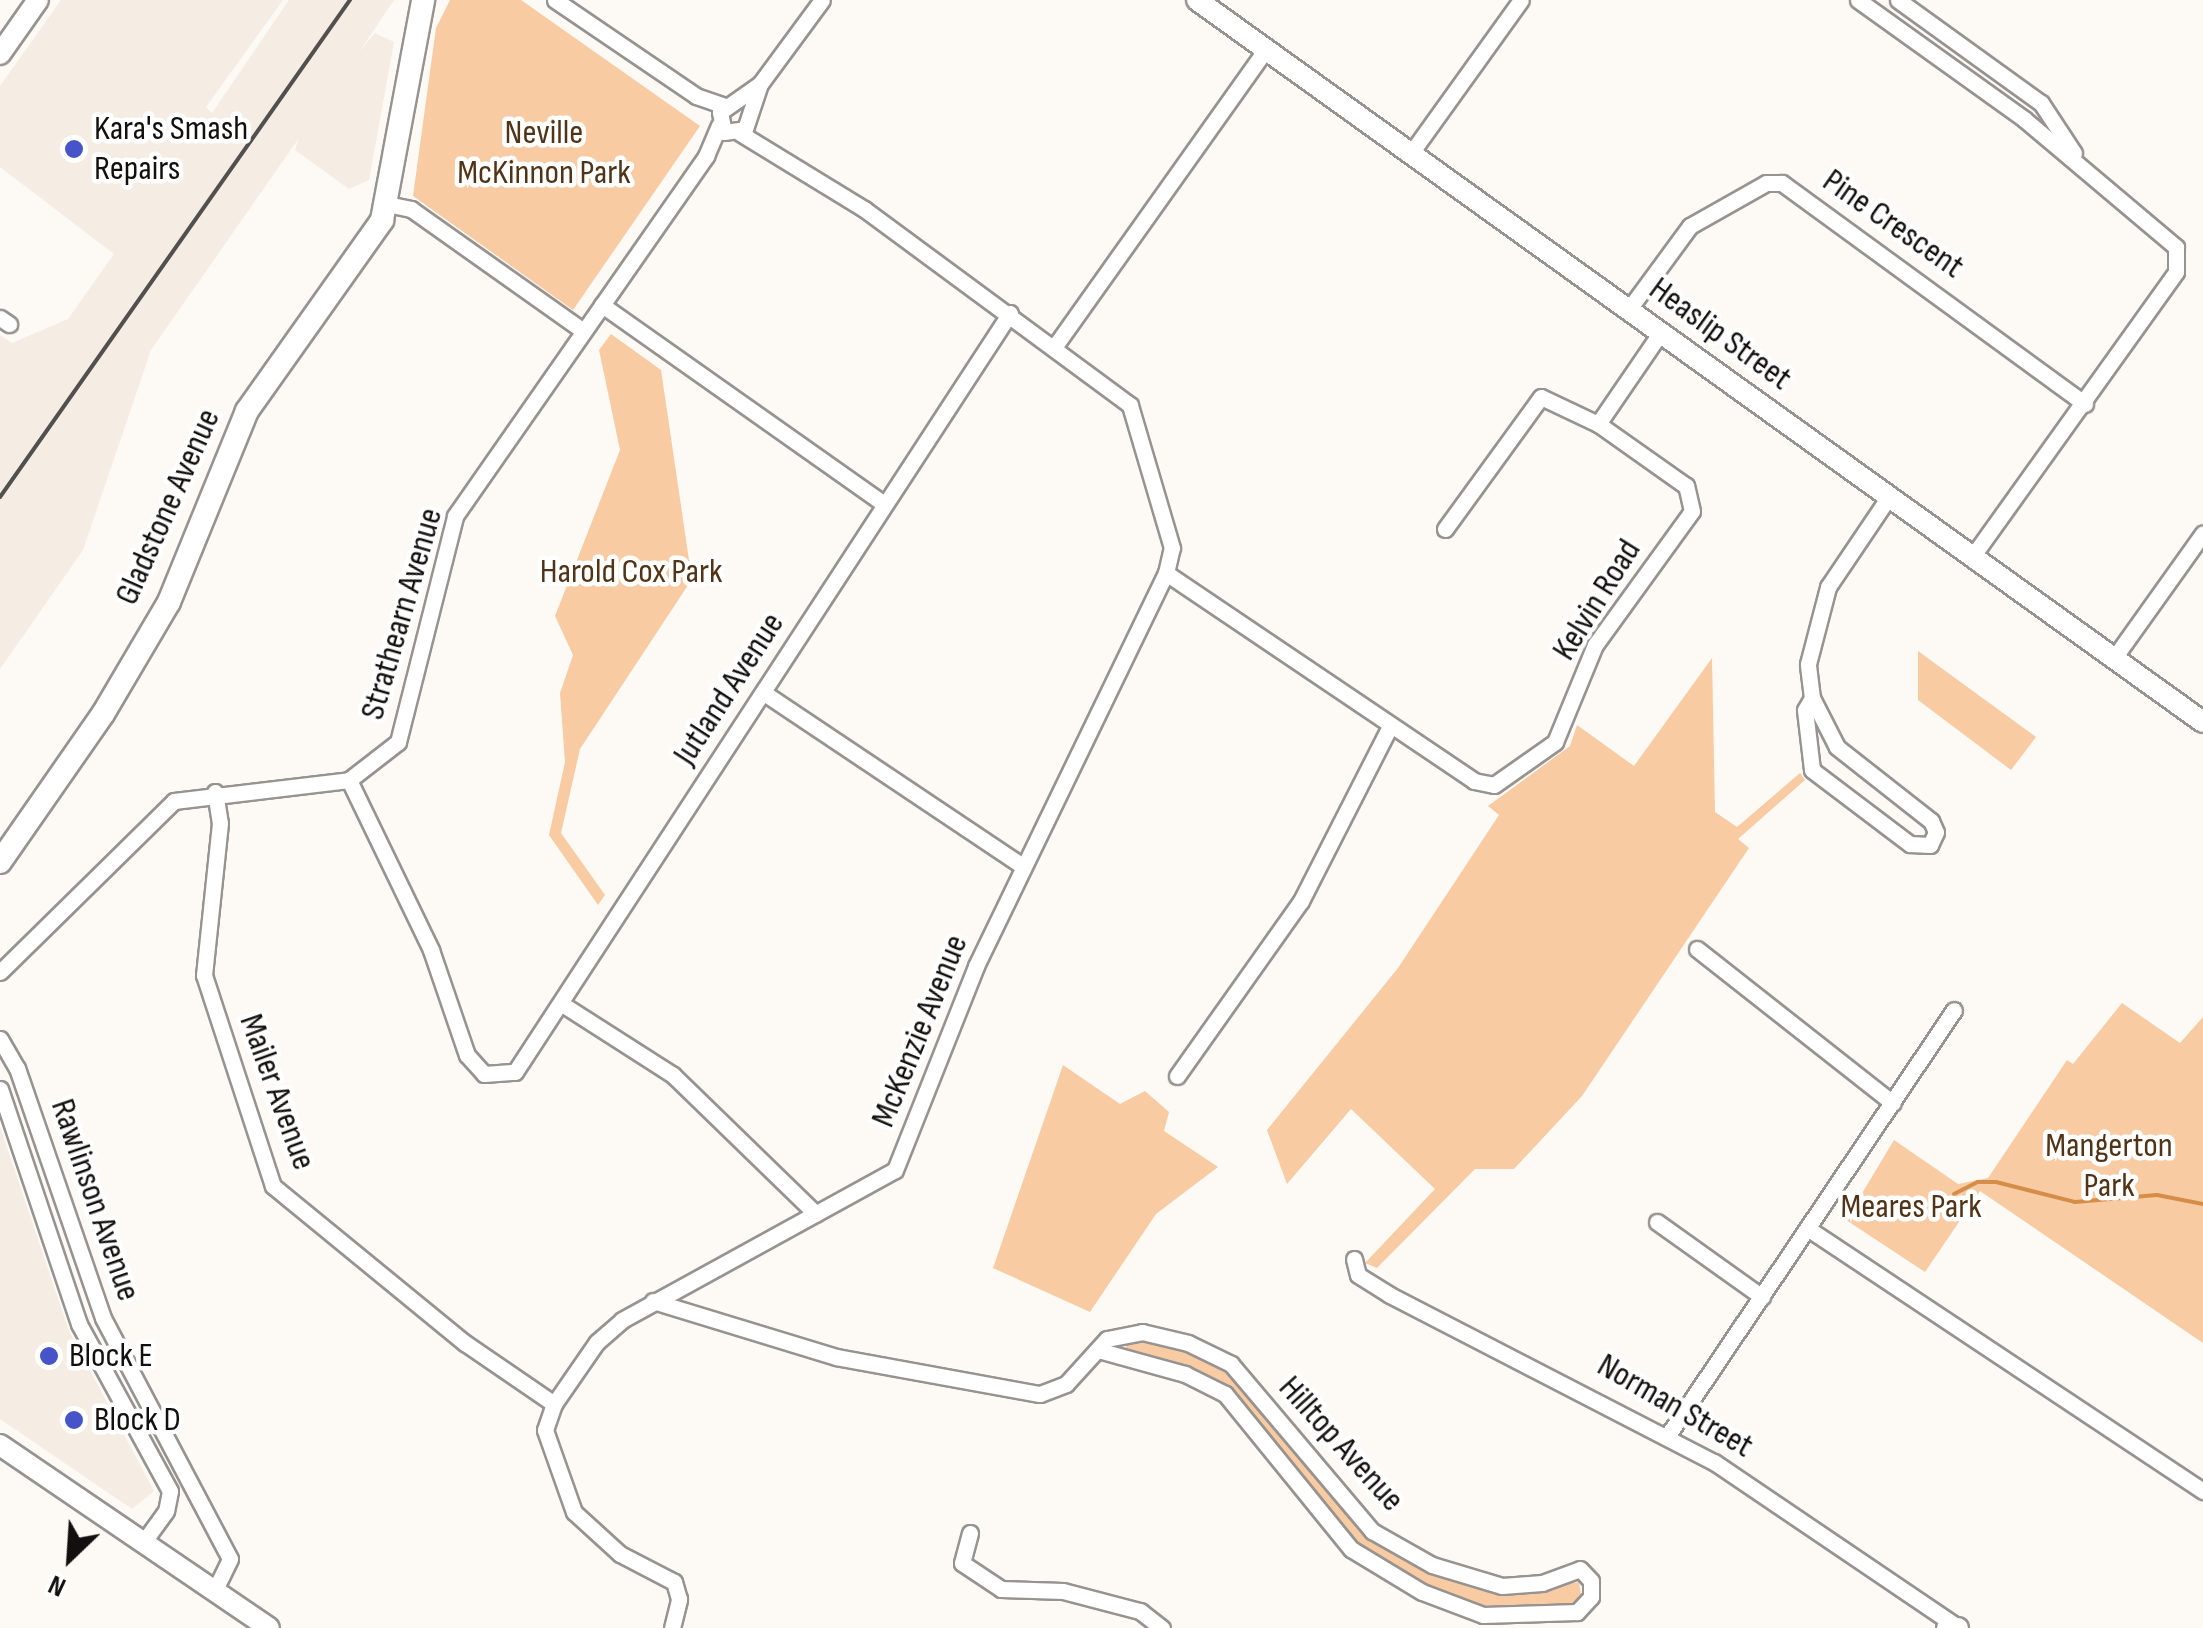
<!DOCTYPE html>
<html>
<head>
<meta charset="utf-8">
<style>
  body { margin:0 }
  #map { position:relative; width:2203px; height:1628px; overflow:hidden; background:#fdf9f5; font-family:"Sofia Sans Condensed",sans-serif }
  div>[style] { position:absolute }
  .built>* { inset:0; background:#f5ece3 }
  .green>* { inset:0; background:#f8cba3 }
  .stream>* { height:4px; margin:-2px; padding:0 2px; transform-origin:2px; border-radius:2px; background:#d58e49 }
  .roads { filter:drop-shadow(2px 0 #979390) drop-shadow(-2px 0 #979390) drop-shadow(0 2px #979390) drop-shadow(0 -2px #979390) }
  .minor>* { height:15px; margin:-7.5px; padding:0 7.5px; transform-origin:7.5px; border-radius:7.5px; background:#fff }
  .tertiary>* { height:20px; margin:-10px; padding:0 10px; transform-origin:10px; border-radius:10px; background:#fff }
  .secondary>* { height:22px; margin:-11px; padding:0 11px; transform-origin:11px; border-radius:11px; background:#fff }
  .rail>* { height:4px; margin:-2px; padding:0 2px; transform-origin:2px; border-radius:2px; background:#52504e }
  .dots>* { width:28px; height:28px; translate:-50% -50%; box-sizing:border-box; border:5px solid #fff; border-radius:50% }
  span { translate:-50% -50%; white-space:nowrap; text-align:center; line-height:1.15; -webkit-text-stroke:9px #fff; paint-order:stroke }
  .poi-label { font-size:35px; color:#12100f }
  .left { translate:0 -50%; text-align:left }
  .park-label { font-size:35px; color:#513316 }
  .street-label { font-size:35px; color:#12100f }
  .north { position:absolute; left:20px; top:1508px; width:100px; height:100px; -webkit-text-stroke:8px #fff; paint-order:stroke; rotate:205deg; font-size:28px; font-weight:700; line-height:40px; text-align:center; color:#12100f }
  .north::after { content:''; display:block; margin:auto; width:35px; height:45px; background:#12100f; clip-path:polygon(50% 0,100% 100%,50% 72%,0 100%) }
</style>
</head>
<body>
<div id="map">
  <div class="built">
    <i style="clip-path:polygon(61px 0,283px 0,206px 107px,212px 113px,289px 0,394px 0,359px 52px,375px 33px,394px 42px,369px 180px,349px 189px,295px 150px,299px 138px,151px 350px,83px 550px,0 669px,0 335px,12px 343px,68px 319px,114px 254px,0 167px,0 86px)"></i>
    <i style="clip-path:polygon(0 1127px,69px 1331px,154px 1491px,132px 1509px,0 1419px)"></i>
  </div>
  <div class="green">
    <i style="clip-path:polygon(450px 0,521px 0,700px 126px,573px 310px,413px 196px,436px 28px)"></i>
    <i style="clip-path:polygon(611px 334px,661px 370px,689px 560px,700px 567px,580px 749px,561px 833px,605px 895px,598px 905px,549px 835px,565px 762px,560px 693px,573px 655px,555px 616px,620px 450px,599px 350px)"></i>
    <i style="clip-path:polygon(1918px 651px,2036px 737px,2011px 770px,1918px 700px)"></i>
    <i style="clip-path:polygon(1712px 658px,1715px 812px,1737px 827px,1800px 773px,1805px 780px,1738px 839px,1749px 848px,1582px 1096px,1514px 1169px,1475px 1169px,1377px 1268px,1365px 1263px,1435px 1189px,1351px 1109px,1287px 1184px,1267px 1130px,1398px 968px,1499px 815px,1488px 806px,1570px 746px,1577px 725px,1634px 766px)"></i>
    <i style="clip-path:polygon(2122px 1003px,2180px 1043px,2203px 1017px,2203px 1343px,1980px 1191px,1925px 1272px,1846px 1220px,1894px 1140px,1958px 1184px,1988px 1178px,2067px 1060px,2073px 1064px)"></i>
    <i style="clip-path:polygon(1063px 1065px,1120px 1104px,1145px 1091px,1169px 1112px,1164px 1131px,1218px 1167px,1156px 1214px,1090px 1312px,993px 1268px)"></i>
    <i style="clip-path:polygon(1131px 1341px,1188px 1349px,1222px 1367px,1378px 1545px,1476px 1587px,1511px 1594px,1579px 1582px,1581px 1594px,1572px 1604px,1492px 1607px,1451px 1599px,1396px 1571px,1351px 1542px,1194px 1370px,1122px 1351px)"></i>
  </div>
  <div class="stream">
    <i style="left:1954px;top:1194px;width:27px;rotate:-27deg"></i>
    <i style="left:1978px;top:1182px;width:18px"></i>
    <i style="left:1996px;top:1182px;width:81px;rotate:14.2deg"></i>
    <i style="left:2075px;top:1202px;width:82px;rotate:-4.9deg"></i>
    <i style="left:2157px;top:1195px;width:47px;rotate:11.1deg"></i>
  </div>
  <div class="roads">
    <div class="minor">
      <i style="left:555px;top:0;width:171px;rotate:34.2deg"></i>
      <i style="left:696px;top:96px;width:31px;rotate:19deg"></i>
      <i style="left:1858px;top:0;width:204px;rotate:35.6deg"></i>
      <i style="left:2024px;top:119px;width:199px;rotate:40.1deg"></i>
      <i style="left:2176px;top:247px;width:25px;rotate:90deg"></i>
      <i style="left:2176px;top:272px;width:349px;rotate:125.6deg"></i>
      <i style="left:1898px;top:0;width:176px;rotate:35.8deg"></i>
      <i style="left:2041px;top:103px;width:60px;rotate:56.6deg"></i>
      <i style="left:760px;top:84px;width:49px;rotate:145deg"></i>
      <i style="left:720px;top:112px;width:20px;rotate:79deg"></i>
      <i style="left:724px;top:132px;width:21px;rotate:-8deg"></i>
      <i style="left:745px;top:129px;width:47px;rotate:-71.6deg"></i>
      <i style="left:760px;top:84px;width:104px;rotate:-53.6deg"></i>
      <i style="left:1411px;top:153px;width:188px;rotate:-54.3deg"></i>
      <i style="left:387px;top:204px;width:25px;rotate:12deg"></i>
      <i style="left:411px;top:209px;width:211px;rotate:35.3deg"></i>
      <i style="left:602px;top:305px;width:344px;rotate:35.2deg"></i>
      <i style="left:1629px;top:309px;width:103px;rotate:-53.7deg"></i>
      <i style="left:1690px;top:226px;width:87px;rotate:-29.5deg"></i>
      <i style="left:1766px;top:183px;width:16px"></i>
      <i style="left:1782px;top:183px;width:375px;rotate:36.1deg"></i>
      <i style="left:0;top:318px;width:11px;rotate:34deg"></i>
      <i style="left:1055px;top:346px;width:364px;rotate:-54.6deg"></i>
      <i style="left:1445px;top:529px;width:163px;rotate:-54deg"></i>
      <i style="left:1541px;top:397px;width:63px;rotate:25.3deg"></i>
      <i style="left:1166px;top:573px;width:372px;rotate:34deg"></i>
      <i style="left:1474px;top:781px;width:20px;rotate:11deg"></i>
      <i style="left:1494px;top:785px;width:75px;rotate:-35.2deg"></i>
      <i style="left:1555px;top:742px;width:105px;rotate:-67.6deg"></i>
      <i style="left:1595px;top:645px;width:165px;rotate:-54.1deg"></i>
      <i style="left:1692px;top:511px;width:26px;rotate:-103deg"></i>
      <i style="left:1686px;top:486px;width:108px;rotate:-144.8deg"></i>
      <i style="left:1598px;top:424px;width:112px;rotate:-55.6deg"></i>
      <i style="left:2114px;top:658px;width:153px;rotate:-54.5deg"></i>
      <i style="left:764px;top:693px;width:309px;rotate:33.8deg"></i>
      <i style="left:1812px;top:698px;width:14px;rotate:120deg"></i>
      <i style="left:1805px;top:710px;width:60px;rotate:83.3deg"></i>
      <i style="left:1812px;top:770px;width:123px;rotate:37.1deg"></i>
      <i style="left:1910px;top:844px;width:20px;rotate:3deg"></i>
      <i style="left:1930px;top:845px;width:14px;rotate:-65deg"></i>
      <i style="left:1936px;top:832px;width:12px;rotate:-114deg"></i>
      <i style="left:1931px;top:821px;width:120px;rotate:-141.8deg"></i>
      <i style="left:1837px;top:747px;width:55px;rotate:-117deg"></i>
      <i style="left:1812px;top:698px;width:34px;rotate:-97deg"></i>
      <i style="left:1808px;top:664px;width:80px;rotate:-75.4deg"></i>
      <i style="left:1828px;top:587px;width:111px;rotate:-56deg"></i>
      <i style="left:349px;top:780px;width:189px;rotate:64.2deg"></i>
      <i style="left:431px;top:950px;width:111px;rotate:71.1deg"></i>
      <i style="left:467px;top:1055px;width:25px;rotate:48deg"></i>
      <i style="left:484px;top:1074px;width:31px;rotate:-4deg"></i>
      <i style="left:515px;top:1072px;width:906px;rotate:-56.89deg"></i>
      <i style="left:215px;top:792px;width:31px;rotate:81deg"></i>
      <i style="left:220px;top:823px;width:153px;rotate:96deg"></i>
      <i style="left:204px;top:975px;width:222px;rotate:71.9deg"></i>
      <i style="left:273px;top:1186px;width:248px;rotate:39.3deg"></i>
      <i style="left:465px;top:1343px;width:108px;rotate:34.4deg"></i>
      <i style="left:1697px;top:949px;width:249px;rotate:38.2deg"></i>
      <i style="left:0;top:972px;width:244px;rotate:-44.5deg"></i>
      <i style="left:174px;top:801px;width:176px;rotate:-6.8deg"></i>
      <i style="left:349px;top:780px;width:62px;rotate:-37.8deg"></i>
      <i style="left:398px;top:742px;width:233px;rotate:-75.8deg"></i>
      <i style="left:455px;top:516px;width:439px;rotate:-55.1deg"></i>
      <i style="left:706px;top:156px;width:33px;rotate:-67deg"></i>
      <i style="left:562px;top:1004px;width:132px;rotate:32.6deg"></i>
      <i style="left:673px;top:1075px;width:199px;rotate:44.2deg"></i>
      <i style="left:0;top:1039px;width:34px;rotate:60deg"></i>
      <i style="left:17px;top:1068px;width:264px;rotate:71deg"></i>
      <i style="left:103px;top:1318px;width:272px;rotate:62.2deg"></i>
      <i style="left:230px;top:1559px;width:37px;rotate:116deg"></i>
      <i style="left:1177px;top:1076px;width:214px;rotate:-54.7deg"></i>
      <i style="left:1301px;top:901px;width:196px;rotate:-63deg"></i>
      <i style="left:0;top:1089px;width:248px;rotate:71.4deg"></i>
      <i style="left:79px;top:1324px;width:190px;rotate:61.4deg"></i>
      <i style="left:170px;top:1491px;width:20px;rotate:101deg"></i>
      <i style="left:166px;top:1511px;width:39px;rotate:126deg"></i>
      <i style="left:1657px;top:1222px;width:129px;rotate:35.5deg"></i>
      <i style="left:1810px;top:1230px;width:472px;rotate:33.6deg"></i>
      <i style="left:1354px;top:1259px;width:16px;rotate:76deg"></i>
      <i style="left:1358px;top:1275px;width:38px;rotate:32deg"></i>
      <i style="left:1390px;top:1295px;width:365px;rotate:27.3deg"></i>
      <i style="left:1714px;top:1462px;width:292px;rotate:34.1deg"></i>
      <i style="left:653px;top:1301px;width:191px;rotate:17deg"></i>
      <i style="left:836px;top:1357px;width:207px;rotate:10.3deg"></i>
      <i style="left:1040px;top:1394px;width:28px;rotate:-21deg"></i>
      <i style="left:1066px;top:1384px;width:61px;rotate:-47.7deg"></i>
      <i style="left:1107px;top:1339px;width:36px;rotate:-11deg"></i>
      <i style="left:1142px;top:1332px;width:47px;rotate:13.4deg"></i>
      <i style="left:1188px;top:1343px;width:48px;rotate:26deg"></i>
      <i style="left:1231px;top:1364px;width:219px;rotate:49.8deg"></i>
      <i style="left:1372px;top:1531px;width:69px;rotate:29.5deg"></i>
      <i style="left:1432px;top:1565px;width:73px;rotate:16.7deg"></i>
      <i style="left:1502px;top:1586px;width:40px;rotate:-4.3deg"></i>
      <i style="left:1542px;top:1583px;width:40px;rotate:-20.2deg"></i>
      <i style="left:1580px;top:1569px;width:16px;rotate:47deg"></i>
      <i style="left:1591px;top:1581px;width:16px;rotate:90deg"></i>
      <i style="left:1591px;top:1597px;width:21px;rotate:133deg"></i>
      <i style="left:1577px;top:1612px;width:94px;rotate:178.2deg"></i>
      <i style="left:1483px;top:1615px;width:65px;rotate:-159.3deg"></i>
      <i style="left:1422px;top:1592px;width:83px;rotate:-148.8deg"></i>
      <i style="left:1351px;top:1549px;width:200px;rotate:-129.1deg"></i>
      <i style="left:1225px;top:1394px;width:45px;rotate:-153.4deg"></i>
      <i style="left:1185px;top:1374px;width:90px;rotate:-164.6deg"></i>
      <i style="left:1668px;top:1435px;width:512px;rotate:-56.06deg"></i>
      <i style="left:970px;top:1533px;width:31px;rotate:105deg"></i>
      <i style="left:962px;top:1563px;width:47px;rotate:33.7deg"></i>
      <i style="left:1001px;top:1589px;width:62px;rotate:1.8deg"></i>
      <i style="left:1063px;top:1591px;width:80px;rotate:14.6deg"></i>
      <i style="left:1140px;top:1611px;width:28px;rotate:38deg"></i>
      <i style="left:672px;top:1628px;width:30px;rotate:-76deg"></i>
      <i style="left:679px;top:1599px;width:18px;rotate:-106deg"></i>
      <i style="left:674px;top:1582px;width:61px;rotate:-152.6deg"></i>
      <i style="left:620px;top:1554px;width:62px;rotate:-137.6deg"></i>
      <i style="left:574px;top:1512px;width:87px;rotate:-109.5deg"></i>
      <i style="left:545px;top:1430px;width:28px;rotate:-71deg"></i>
      <i style="left:554px;top:1404px;width:75px;rotate:-55.3deg"></i>
      <i style="left:597px;top:1342px;width:33px;rotate:-41deg"></i>
      <i style="left:622px;top:1320px;width:311px;rotate:-28.8deg"></i>
      <i style="left:895px;top:1170px;width:219px;rotate:-68.3deg"></i>
      <i style="left:976px;top:966px;width:437px;rotate:-64.2deg"></i>
      <i style="left:1166px;top:573px;width:26px;rotate:-77deg"></i>
      <i style="left:1172px;top:548px;width:149px;rotate:-106.4deg"></i>
      <i style="left:1130px;top:405px;width:330px;rotate:-143.6deg"></i>
      <i style="left:864px;top:209px;width:145px;rotate:-148.5deg"></i>
    </div>
    <div class="tertiary">
      <i style="left:1197px;top:0;width:1238px;rotate:35.67deg"></i>
      <i style="left:0;top:54px;width:66px;rotate:-54.9deg"></i>
      <i style="left:0;top:1445px;width:325px;rotate:34.2deg"></i>
      <i style="left:1947px;top:1628px;width:11px"></i>
    </div>
    <div class="secondary">
      <i style="left:0;top:862px;width:180px;rotate:-55.2deg"></i>
      <i style="left:103px;top:714px;width:130px;rotate:-59.5deg"></i>
      <i style="left:169px;top:602px;width:206px;rotate:-67.8deg"></i>
      <i style="left:247px;top:411px;width:234px;rotate:-54.7deg"></i>
      <i style="left:382px;top:220px;width:224px;rotate:-79.4deg"></i>
    </div>
  </div>
  <div class="rail">
    <i style="left:0;top:497px;width:608px;rotate:-54.85deg"></i>
  </div>
  <div class="dots">
    <i style="left:74px;top:149px;background:#4754c9"></i>
    <i style="left:49px;top:1356px;background:#4754c9"></i>
    <i style="left:74px;top:1420px;background:#4754c9"></i>
  </div>
  <div class="poi-label">
    <span class="left" style="left:94px;top:149px">Kara's Smash<br>Repairs</span>
    <span class="left" style="left:69px;top:1356px">Block E</span>
    <span class="left" style="left:94px;top:1420px">Block D</span>
  </div>
  <div class="park-label">
    <span style="left:544px;top:153px">Neville<br>McKinnon Park</span>
    <span style="left:631px;top:572px">Harold Cox Park</span>
    <span style="left:2109px;top:1166px">Mangerton<br>Park</span>
    <span style="left:1911px;top:1207px">Meares Park</span>
  </div>
  <div class="street-label">
    <span style="left:1893px;top:224px;rotate:35deg">Pine Crescent</span>
    <span style="left:1720px;top:334px;rotate:36deg">Heaslip Street</span>
    <span style="left:168px;top:507px;rotate:-66deg">Gladstone Avenue</span>
    <span style="left:1597px;top:600px;rotate:-58deg">Kelvin Road</span>
    <span style="left:402px;top:614px;rotate:-74deg">Strathearn Avenue</span>
    <span style="left:729px;top:689px;rotate:-57deg">Jutland Avenue</span>
    <span style="left:920px;top:1031px;rotate:-68deg">McKenzie Avenue</span>
    <span style="left:277px;top:1092px;rotate:70deg">Mailer Avenue</span>
    <span style="left:95px;top:1200px;rotate:71deg">Rawlinson Avenue</span>
    <span style="left:1675px;top:1406px;rotate:30deg">Norman Street</span>
    <span style="left:1341px;top:1444px;rotate:48deg">Hilltop Avenue</span>
  </div>
  <div class="north">N</div>
</div>
</body>
</html>
